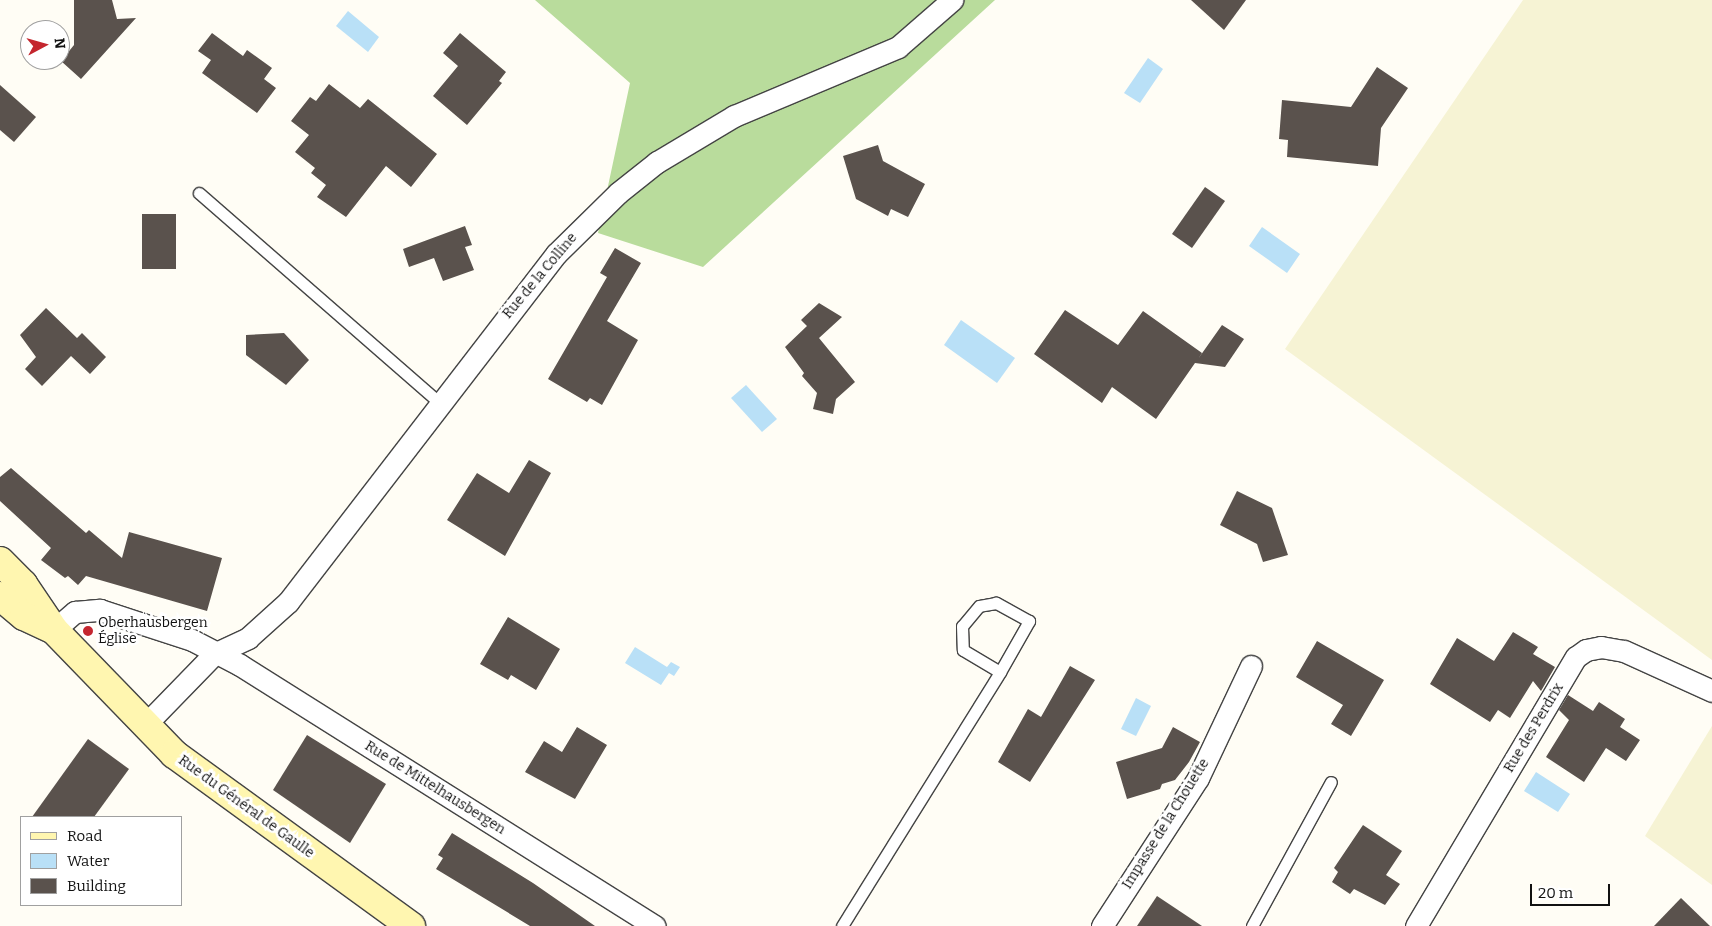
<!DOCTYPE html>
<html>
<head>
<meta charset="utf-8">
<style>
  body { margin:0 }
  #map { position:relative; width:1712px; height:926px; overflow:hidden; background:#fffdf5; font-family:Bitter,serif }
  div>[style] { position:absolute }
  .farmland>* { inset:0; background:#f6f3d4 }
  .forest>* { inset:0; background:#b9dc9c }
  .water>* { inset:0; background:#b9e0f7 }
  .building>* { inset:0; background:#5a524d }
  .roads { filter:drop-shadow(1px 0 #444) drop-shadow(-1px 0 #444) drop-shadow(0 1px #444) drop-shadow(0 -1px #444) }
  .lane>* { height:11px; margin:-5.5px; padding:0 5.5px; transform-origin:5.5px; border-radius:5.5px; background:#fff }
  .street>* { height:21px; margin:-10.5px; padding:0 10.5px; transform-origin:10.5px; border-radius:10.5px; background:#fff }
  .secondary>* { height:28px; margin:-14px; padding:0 14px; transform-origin:14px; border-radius:14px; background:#fff6b0 }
  .dots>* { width:14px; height:14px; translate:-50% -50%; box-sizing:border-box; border:2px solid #fff; border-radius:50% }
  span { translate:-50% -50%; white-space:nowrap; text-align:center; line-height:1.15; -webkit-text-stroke:5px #fff; paint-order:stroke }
  .street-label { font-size:14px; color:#111 }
  .poi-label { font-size:14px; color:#111 }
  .left { translate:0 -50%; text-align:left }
  .legend { position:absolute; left:20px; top:816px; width:162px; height:90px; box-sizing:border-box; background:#fff; border:1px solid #a0a0a0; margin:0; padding:6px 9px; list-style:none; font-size:15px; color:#111 }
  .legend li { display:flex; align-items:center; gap:10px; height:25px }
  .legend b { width:25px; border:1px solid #a0a0a0 }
  .north { position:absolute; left:20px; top:20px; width:50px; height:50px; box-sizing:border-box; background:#fff; border:1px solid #a0a0a0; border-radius:50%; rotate:84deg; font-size:14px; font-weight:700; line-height:20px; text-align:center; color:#111 }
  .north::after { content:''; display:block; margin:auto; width:18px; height:22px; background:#c4262e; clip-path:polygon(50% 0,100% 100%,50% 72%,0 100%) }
  .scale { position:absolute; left:1530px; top:884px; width:80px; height:22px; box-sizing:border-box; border:2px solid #111; border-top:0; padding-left:6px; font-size:15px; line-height:18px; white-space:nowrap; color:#111; -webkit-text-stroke:4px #fff; paint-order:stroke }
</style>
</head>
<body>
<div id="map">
  <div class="farmland">
    <i style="clip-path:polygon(1523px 0,1712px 0,1712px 660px,1285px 349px)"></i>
    <i style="clip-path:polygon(1712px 726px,1712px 885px,1645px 836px)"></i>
  </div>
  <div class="forest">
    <i style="clip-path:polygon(535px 0,995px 0,703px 267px,598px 233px,630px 83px)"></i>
  </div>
  <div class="water">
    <i style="clip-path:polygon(348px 11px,379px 37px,368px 52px,336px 26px)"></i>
    <i style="clip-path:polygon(1148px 58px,1163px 69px,1140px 103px,1124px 93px)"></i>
    <i style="clip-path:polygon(1262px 227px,1300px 254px,1287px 273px,1249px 246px)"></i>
    <i style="clip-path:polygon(961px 320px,1015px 358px,997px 383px,944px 345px)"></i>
    <i style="clip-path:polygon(746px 385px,777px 419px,762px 432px,731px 398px)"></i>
    <i style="clip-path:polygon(635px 647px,667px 667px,671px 662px,680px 667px,674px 676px,669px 673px,661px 685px,625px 663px)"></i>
    <i style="clip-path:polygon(1136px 698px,1151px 706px,1136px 736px,1121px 729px)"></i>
    <i style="clip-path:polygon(1536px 772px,1570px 794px,1558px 812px,1524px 791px)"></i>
  </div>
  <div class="building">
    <i style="clip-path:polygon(74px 0,112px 0,117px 19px,136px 18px,81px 79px,61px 61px,74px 45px)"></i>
    <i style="clip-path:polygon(1191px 0,1246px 0,1224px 30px)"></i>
    <i style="clip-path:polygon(212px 33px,243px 56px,247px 50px,272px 68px,264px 79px,276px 88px,257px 113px,202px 73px,211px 60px,198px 51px)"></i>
    <i style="clip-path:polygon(460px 33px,506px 72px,499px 81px,502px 83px,467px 125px,433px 96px,458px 66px,443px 53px)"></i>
    <i style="clip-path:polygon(1377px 67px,1408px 88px,1381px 128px,1378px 166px,1287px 157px,1288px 140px,1279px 139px,1282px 100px,1351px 107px)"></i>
    <i style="clip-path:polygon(329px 84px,360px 108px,368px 99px,437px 154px,411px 187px,386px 166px,346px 217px,317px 197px,326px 185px,311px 173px,315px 168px,295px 152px,309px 135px,291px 121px,310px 97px,316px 101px)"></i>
    <i style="clip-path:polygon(0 85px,36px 117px,14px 142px,0 130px)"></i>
    <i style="clip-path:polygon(878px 145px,883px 161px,925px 184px,908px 217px,891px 209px,888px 216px,856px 199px,843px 156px)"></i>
    <i style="clip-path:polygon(1205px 187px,1225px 201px,1192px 248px,1172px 234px)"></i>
    <i style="clip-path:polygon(142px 214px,176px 214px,176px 269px,142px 269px)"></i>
    <i style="clip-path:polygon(465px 226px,472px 245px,465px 247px,474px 270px,443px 281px,434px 258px,409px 267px,403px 249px)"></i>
    <i style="clip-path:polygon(615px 248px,641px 263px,607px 321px,638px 340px,602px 405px,590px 398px,587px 402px,548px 379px,607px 277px,600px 273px)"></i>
    <i style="clip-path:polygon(819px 303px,842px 317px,819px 338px,855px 382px,836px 399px,833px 414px,813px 409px,817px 393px,802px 376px,804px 373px,785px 347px,807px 326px,801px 320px)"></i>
    <i style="clip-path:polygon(46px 308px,77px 338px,82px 333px,106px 357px,90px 374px,71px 356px,42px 386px,25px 369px,36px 357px,20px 335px)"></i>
    <i style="clip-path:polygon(1065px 310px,1118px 345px,1143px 311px,1202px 353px,1198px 359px,1222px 325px,1244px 339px,1225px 367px,1195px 363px,1156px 419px,1112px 387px,1102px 403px,1034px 354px)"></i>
    <i style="clip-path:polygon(284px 333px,309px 360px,286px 385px,246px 355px,246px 335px)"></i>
    <i style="clip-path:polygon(529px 460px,551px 473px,505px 556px,447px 520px,477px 473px,509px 493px)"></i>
    <i style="clip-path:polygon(11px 468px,86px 533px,89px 530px,122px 558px,129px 532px,222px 558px,207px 611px,86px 576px,78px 585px,68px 576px,65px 578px,41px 560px,51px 548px,0 501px,0 477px)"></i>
    <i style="clip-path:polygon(1237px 491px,1272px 508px,1288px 555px,1263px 562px,1257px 544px,1220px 525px)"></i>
    <i style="clip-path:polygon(508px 617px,560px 649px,536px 690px,511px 675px,508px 680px,480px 664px)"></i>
    <i style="clip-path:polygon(1513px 632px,1538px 647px,1533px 654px,1555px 667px,1541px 691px,1533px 681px,1510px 718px,1498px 710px,1490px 722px,1430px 684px,1457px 638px,1494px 661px)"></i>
    <i style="clip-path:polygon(1317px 641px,1384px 680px,1351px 736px,1331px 724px,1343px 705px,1296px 677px)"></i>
    <i style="clip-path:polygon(1070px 666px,1095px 680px,1030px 782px,998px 762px,1028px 709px,1041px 717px)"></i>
    <i style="clip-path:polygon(1568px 695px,1593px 711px,1599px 702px,1625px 719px,1620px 727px,1640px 740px,1626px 761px,1606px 748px,1584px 782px,1546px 757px,1569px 720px,1559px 710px)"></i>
    <i style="clip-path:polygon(577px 727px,607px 745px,575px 799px,525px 772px,544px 741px,562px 752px)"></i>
    <i style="clip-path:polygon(1173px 727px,1200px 742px,1189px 762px,1175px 780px,1162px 784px,1160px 789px,1127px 799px,1116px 762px,1162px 748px)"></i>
    <i style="clip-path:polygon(307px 735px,386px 784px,350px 843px,273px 790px)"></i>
    <i style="clip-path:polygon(88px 739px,129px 769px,94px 817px,32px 817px)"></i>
    <i style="clip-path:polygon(1363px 825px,1402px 851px,1386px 875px,1400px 884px,1385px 905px,1354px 889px,1350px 894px,1332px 882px,1338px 872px,1334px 868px)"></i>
    <i style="clip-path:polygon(452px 833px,533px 883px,595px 926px,530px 926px,436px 869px,443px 858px,438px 855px)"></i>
    <i style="clip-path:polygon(1157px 896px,1202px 926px,1137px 926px)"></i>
    <i style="clip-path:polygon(1681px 898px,1710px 926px,1654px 926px)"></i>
  </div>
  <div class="roads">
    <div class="lane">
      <i style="left:199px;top:193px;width:318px;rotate:41.1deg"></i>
      <i style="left:842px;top:926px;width:299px;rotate:-58.1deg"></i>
      <i style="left:1000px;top:672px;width:59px;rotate:-60.4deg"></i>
      <i style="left:1029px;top:621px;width:38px;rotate:-151deg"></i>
      <i style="left:996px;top:603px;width:17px;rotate:170deg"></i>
      <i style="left:979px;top:606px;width:26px;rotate:130deg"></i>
      <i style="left:962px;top:626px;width:24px;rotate:88deg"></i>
      <i style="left:963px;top:650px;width:43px;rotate:30.7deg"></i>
      <i style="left:1252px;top:926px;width:164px;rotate:-61.3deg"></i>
    </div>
    <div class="street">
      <i style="left:54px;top:630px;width:28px;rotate:-41deg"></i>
      <i style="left:75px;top:612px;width:25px;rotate:-5deg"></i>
      <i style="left:100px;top:610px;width:97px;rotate:18.1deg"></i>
      <i style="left:192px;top:640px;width:54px;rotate:27.5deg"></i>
      <i style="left:240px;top:665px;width:490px;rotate:32.2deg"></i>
      <i style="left:145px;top:725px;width:99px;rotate:-45.8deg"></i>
      <i style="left:214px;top:654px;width:38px;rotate:-25deg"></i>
      <i style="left:248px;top:638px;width:54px;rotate:-42deg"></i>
      <i style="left:288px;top:602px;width:439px;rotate:-52.4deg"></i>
      <i style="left:556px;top:254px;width:87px;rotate:-44.5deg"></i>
      <i style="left:618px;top:193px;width:50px;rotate:-38.5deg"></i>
      <i style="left:657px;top:162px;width:90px;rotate:-30.9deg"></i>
      <i style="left:734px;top:116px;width:178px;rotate:-22.8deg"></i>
      <i style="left:898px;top:47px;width:72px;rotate:-41deg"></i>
      <i style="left:1102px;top:926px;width:176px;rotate:-57deg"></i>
      <i style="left:1198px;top:778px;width:124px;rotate:-64.7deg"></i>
      <i style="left:1416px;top:926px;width:313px;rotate:-59.3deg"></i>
      <i style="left:1576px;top:657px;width:12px;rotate:-35deg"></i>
      <i style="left:1586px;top:650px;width:15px;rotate:-11deg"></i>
      <i style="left:1601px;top:647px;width:23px;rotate:10deg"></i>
      <i style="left:1624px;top:651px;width:97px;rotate:24.4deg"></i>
    </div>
    <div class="secondary">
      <i style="left:0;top:561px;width:33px;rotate:45deg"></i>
      <i style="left:23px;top:584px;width:55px;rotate:56deg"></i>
      <i style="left:54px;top:630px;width:173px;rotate:45.9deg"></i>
      <i style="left:174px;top:754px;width:293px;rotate:36deg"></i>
      <i style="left:0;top:596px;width:31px;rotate:40deg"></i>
      <i style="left:24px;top:616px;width:29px;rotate:25deg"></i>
    </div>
  </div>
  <div class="dots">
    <i style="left:88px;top:631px;background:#c4262e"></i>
  </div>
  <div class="street-label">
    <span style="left:540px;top:276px;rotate:-50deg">Rue de la Colline</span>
    <span style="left:1534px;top:728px;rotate:-59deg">Rue des Perdrix</span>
    <span style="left:435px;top:788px;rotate:32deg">Rue de Mittelhausbergen</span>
    <span style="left:246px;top:807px;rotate:36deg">Rue du Général de Gaulle</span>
    <span style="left:1166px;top:824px;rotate:-58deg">Impasse de la Chouette</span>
  </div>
  <div class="poi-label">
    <span class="left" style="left:98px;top:631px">Oberhausbergen<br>Église</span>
  </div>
  <ul class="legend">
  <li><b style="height:6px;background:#fff6b0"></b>Road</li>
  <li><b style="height:14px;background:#b9e0f7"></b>Water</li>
  <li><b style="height:14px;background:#5a524d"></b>Building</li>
  </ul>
  <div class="north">N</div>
  <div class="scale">20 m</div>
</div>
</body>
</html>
